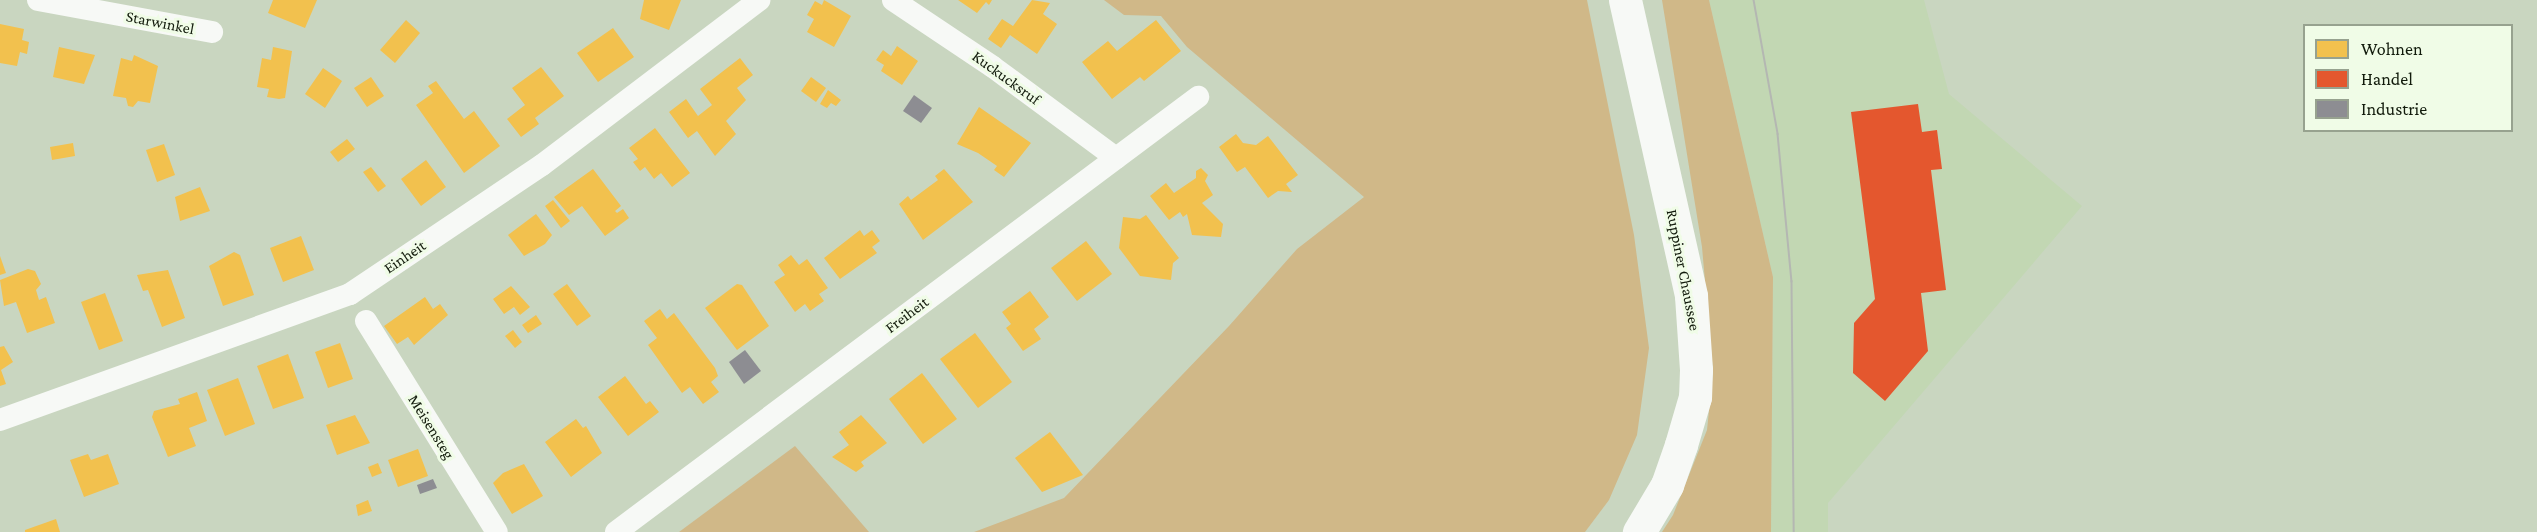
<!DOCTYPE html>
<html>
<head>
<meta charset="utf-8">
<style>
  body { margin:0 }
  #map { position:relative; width:2537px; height:532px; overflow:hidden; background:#c9d6c0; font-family:"Crimson Pro",serif }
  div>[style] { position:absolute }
  .built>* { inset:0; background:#c2d7b3 }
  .green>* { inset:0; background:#d0b888 }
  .homes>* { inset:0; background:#f2c14e }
  .shops>* { inset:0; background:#e4572e }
  .industry>* { inset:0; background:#8d8d92 }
  .minor>* { height:22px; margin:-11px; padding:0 11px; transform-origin:11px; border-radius:11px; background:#f7f9f6 }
  .secondary>* { height:33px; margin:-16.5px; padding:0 16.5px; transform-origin:16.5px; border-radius:16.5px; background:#f7f9f6 }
  .tram>* { height:1.5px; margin:-0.75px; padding:0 0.75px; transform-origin:0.75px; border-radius:0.75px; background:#b4b7b2 }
  span { translate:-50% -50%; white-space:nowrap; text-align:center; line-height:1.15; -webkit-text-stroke:6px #f0fce7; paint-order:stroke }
  .street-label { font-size:16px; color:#121b0c }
  .legend { position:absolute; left:2303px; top:24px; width:210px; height:108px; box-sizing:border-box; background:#f0fce7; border:2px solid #97a28f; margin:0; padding:8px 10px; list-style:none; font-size:18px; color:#121b0c }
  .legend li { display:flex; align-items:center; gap:12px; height:30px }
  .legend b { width:30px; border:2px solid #97a28f }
</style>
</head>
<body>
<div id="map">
  <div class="built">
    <i style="clip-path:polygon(1709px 0,1924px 0,1949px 94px,2082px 206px,1828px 503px,1828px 532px,1771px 532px,1773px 277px)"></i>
  </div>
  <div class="green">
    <i style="clip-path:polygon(1104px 0,1587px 0,1634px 235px,1649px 348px,1637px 435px,1609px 500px,1585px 532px,974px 532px,1064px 498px,1229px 326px,1297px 249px,1364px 197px,1187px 47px,1161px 16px,1124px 15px)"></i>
    <i style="clip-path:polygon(1662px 0,1709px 0,1773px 277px,1771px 532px,1662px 532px,1673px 515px,1707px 430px,1713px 372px,1702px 247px)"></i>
    <i style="clip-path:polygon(795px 446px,869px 532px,679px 532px)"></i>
  </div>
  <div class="homes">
    <i style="clip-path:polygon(273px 0,317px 0,305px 28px,268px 13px)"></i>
    <i style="clip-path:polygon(644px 0,681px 0,669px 30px,640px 19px)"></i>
    <i style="clip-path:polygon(824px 0,851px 16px,834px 47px,807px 32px,814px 19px,807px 15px,815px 1px,822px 5px)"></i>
    <i style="clip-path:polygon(958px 0,992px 0,989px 5px,986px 2px,977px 13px)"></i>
    <i style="clip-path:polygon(1032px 0,1050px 3px,1043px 14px,1057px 24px,1037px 54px,1010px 35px,1001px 48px,988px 39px,1002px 19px,1013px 26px)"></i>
    <i style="clip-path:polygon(406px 20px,420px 33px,395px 63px,380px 50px)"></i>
    <i style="clip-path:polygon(1156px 20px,1181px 51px,1144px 81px,1140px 77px,1112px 99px,1082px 62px,1108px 41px,1117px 51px)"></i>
    <i style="clip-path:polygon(0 24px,24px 29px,22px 40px,29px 42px,27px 54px,20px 52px,17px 66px,0 63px)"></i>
    <i style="clip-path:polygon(613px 28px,634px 57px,598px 82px,577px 53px)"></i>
    <i style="clip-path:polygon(897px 46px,918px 61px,902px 85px,881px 71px,884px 65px,876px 60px,883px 50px,891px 56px)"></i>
    <i style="clip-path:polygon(59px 47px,95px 55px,84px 84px,53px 77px)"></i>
    <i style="clip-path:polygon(273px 47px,292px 51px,285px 98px,279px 99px,267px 97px,269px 89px,257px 87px,262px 58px,271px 60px)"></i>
    <i style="clip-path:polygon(134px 55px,158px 66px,150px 103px,138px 101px,133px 107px,128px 106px,126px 98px,113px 96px,121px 58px,132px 61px)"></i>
    <i style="clip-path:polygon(740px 58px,753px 75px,737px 88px,746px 100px,726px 121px,736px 134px,715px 156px,697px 131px,688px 138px,669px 112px,686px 99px,698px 116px,712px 105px,700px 89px)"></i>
    <i style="clip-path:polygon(541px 67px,564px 96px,535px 118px,539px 124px,521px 137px,507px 119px,525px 105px,512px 88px)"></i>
    <i style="clip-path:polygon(323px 68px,342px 81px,325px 108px,305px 94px)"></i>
    <i style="clip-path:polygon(371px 77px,384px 96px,367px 107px,354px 88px)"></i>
    <i style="clip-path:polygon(811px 77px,826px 88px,816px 102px,801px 91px)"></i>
    <i style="clip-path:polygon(436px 81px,464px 119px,474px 111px,500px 146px,464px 173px,416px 105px,433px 93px,428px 86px)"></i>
    <i style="clip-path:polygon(828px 90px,841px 100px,836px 106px,831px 103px,827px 108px,820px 104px)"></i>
    <i style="clip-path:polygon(979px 107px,1031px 143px,1004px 177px,994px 170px,997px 166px,978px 153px,957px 144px)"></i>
    <i style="clip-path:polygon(655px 128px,690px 173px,672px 187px,661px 173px,654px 179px,645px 167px,640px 171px,633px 162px,638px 159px,629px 148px)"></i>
    <i style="clip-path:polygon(1236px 134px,1243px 143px,1256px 145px,1268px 136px,1298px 175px,1286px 184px,1292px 192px,1278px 191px,1268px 198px,1245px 167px,1237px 172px,1219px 147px)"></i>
    <i style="clip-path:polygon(347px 139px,355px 149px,338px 162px,330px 152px)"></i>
    <i style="clip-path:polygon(73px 143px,75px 156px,52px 160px,50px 147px)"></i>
    <i style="clip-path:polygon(164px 144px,175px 175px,157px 182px,146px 150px)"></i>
    <i style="clip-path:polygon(426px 160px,446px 187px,421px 206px,401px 179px)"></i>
    <i style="clip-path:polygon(371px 167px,386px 186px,378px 192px,363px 172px)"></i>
    <i style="clip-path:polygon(1201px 168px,1208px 175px,1205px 181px,1213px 195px,1202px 203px,1223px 224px,1221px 237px,1192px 235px,1187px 214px,1183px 217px,1180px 212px,1169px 220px,1150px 196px,1166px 183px,1174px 193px,1196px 178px,1196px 171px)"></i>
    <i style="clip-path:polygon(593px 169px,621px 206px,615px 211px,617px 213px,623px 209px,629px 218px,605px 236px,582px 206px,569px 215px,554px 197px)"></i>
    <i style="clip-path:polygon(944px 169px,973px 202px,923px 240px,899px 204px,908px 196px,911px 200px,938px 180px,935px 176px)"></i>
    <i style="clip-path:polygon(200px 187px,210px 211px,180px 221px,175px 197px)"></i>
    <i style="clip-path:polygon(553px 200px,570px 221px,561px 228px,545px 206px)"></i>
    <i style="clip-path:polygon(536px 214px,552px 235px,545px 244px,524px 256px,508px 235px)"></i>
    <i style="clip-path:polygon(1146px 215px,1179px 258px,1173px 263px,1171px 280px,1140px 276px,1119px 248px,1123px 217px,1140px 219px)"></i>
    <i style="clip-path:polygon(860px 230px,864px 236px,872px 230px,880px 241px,872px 247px,877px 253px,840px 279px,824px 258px)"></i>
    <i style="clip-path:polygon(301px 236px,314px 270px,283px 282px,270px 248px)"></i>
    <i style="clip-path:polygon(1086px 241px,1112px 274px,1077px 301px,1051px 268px)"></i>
    <i style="clip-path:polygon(234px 252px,240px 255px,254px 295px,223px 306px,209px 266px)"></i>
    <i style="clip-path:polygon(791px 255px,799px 265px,807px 259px,828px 288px,819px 294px,824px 301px,810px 311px,805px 304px,795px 312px,774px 282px,785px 275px,778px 265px)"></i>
    <i style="clip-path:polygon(0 256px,6px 273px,0 275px)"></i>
    <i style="clip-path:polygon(28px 269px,35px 271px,41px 284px,36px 290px,39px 300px,46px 297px,55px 323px,27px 333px,16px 302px,4px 306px,0 280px)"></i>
    <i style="clip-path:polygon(168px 270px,185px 318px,162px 327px,148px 290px,143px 291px,137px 275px)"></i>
    <i style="clip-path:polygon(567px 284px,591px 316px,577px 326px,553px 294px)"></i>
    <i style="clip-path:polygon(737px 284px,742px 285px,769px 326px,737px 350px,705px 308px)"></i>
    <i style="clip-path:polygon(511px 286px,530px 307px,520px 315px,514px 307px,504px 314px,493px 299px)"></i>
    <i style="clip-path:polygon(1030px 291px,1049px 317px,1034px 329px,1041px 339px,1023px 351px,1006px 328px,1011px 324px,1002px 312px)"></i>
    <i style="clip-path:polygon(105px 293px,123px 341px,99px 350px,81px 302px)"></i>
    <i style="clip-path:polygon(425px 297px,433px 309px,440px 304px,448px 315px,414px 345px,408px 337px,397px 344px,384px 326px)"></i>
    <i style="clip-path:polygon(660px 309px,667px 319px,674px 313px,715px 368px,718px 376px,711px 382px,719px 392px,703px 404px,690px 387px,682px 393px,648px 345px,657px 338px,644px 321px)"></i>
    <i style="clip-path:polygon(536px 315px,542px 324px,528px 333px,522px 325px)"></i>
    <i style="clip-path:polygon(513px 330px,522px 342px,515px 348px,505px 336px)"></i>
    <i style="clip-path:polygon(975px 333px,1012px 382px,978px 408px,940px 359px)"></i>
    <i style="clip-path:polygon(340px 343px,353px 379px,328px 388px,315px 352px)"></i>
    <i style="clip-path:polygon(4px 346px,13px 362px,1px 370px,6px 384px,0 386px,0 347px)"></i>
    <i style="clip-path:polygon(288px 354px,304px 398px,273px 409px,257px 366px)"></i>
    <i style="clip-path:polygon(922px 373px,957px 419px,923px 444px,889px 399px)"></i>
    <i style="clip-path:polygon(625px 376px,646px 404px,650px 401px,659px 412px,628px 436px,598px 397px)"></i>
    <i style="clip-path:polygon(238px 378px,255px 424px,225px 436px,207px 390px)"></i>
    <i style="clip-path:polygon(197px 392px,207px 421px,189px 428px,196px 446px,168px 457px,152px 417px,154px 411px,180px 404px,178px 399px)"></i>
    <i style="clip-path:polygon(355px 415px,370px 443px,337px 455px,326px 425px)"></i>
    <i style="clip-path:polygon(861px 415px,887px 443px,861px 462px,864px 466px,856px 472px,832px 457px,849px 445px,839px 432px)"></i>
    <i style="clip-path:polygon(576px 419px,583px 428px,586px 426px,602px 453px,571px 477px,545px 442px)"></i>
    <i style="clip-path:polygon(1050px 432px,1083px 475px,1042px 492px,1015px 458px)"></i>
    <i style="clip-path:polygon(418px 449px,428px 476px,398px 487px,388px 460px)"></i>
    <i style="clip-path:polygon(88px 454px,91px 460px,108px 454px,119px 484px,84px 497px,70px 460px)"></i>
    <i style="clip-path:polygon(378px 463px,382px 473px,372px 477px,368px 467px)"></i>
    <i style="clip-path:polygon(524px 464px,543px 496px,512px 514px,493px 483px,503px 473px)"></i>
    <i style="clip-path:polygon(368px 500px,372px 511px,358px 516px,356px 505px)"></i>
    <i style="clip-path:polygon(56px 519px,60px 532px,25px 532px,25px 530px)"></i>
  </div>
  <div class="shops">
    <i style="clip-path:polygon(1918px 104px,1922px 132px,1937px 130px,1942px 169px,1931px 170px,1946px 290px,1921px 293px,1928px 351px,1885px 401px,1853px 373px,1854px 323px,1875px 299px,1851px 112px)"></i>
  </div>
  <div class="industry">
    <i style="clip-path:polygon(914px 95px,932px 108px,921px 123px,903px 111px)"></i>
    <i style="clip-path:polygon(745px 350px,761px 371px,744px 384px,729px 362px)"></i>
    <i style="clip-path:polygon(433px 479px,437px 488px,420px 494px,417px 485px)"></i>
  </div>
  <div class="minor">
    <i style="left:38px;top:0;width:177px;rotate:10.4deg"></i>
    <i style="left:893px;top:0;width:120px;rotate:33.8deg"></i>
    <i style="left:993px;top:67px;width:153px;rotate:36.5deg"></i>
    <i style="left:366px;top:321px;width:248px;rotate:58.2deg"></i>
    <i style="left:0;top:420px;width:372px;rotate:-19.8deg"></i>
    <i style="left:350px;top:294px;width:231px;rotate:-33.9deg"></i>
    <i style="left:542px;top:165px;width:273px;rotate:-37.2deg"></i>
    <i style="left:616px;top:532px;width:727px;rotate:-36.78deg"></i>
  </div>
  <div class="secondary">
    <i style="left:1625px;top:0;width:303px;rotate:77.4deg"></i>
    <i style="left:1691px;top:296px;width:74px;rotate:86.1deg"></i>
    <i style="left:1696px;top:370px;width:27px;rotate:92deg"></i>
    <i style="left:1695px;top:397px;width:50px;rotate:106.3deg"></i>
    <i style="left:1681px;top:445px;width:42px;rotate:109.3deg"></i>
    <i style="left:1667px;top:485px;width:55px;rotate:120.8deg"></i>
  </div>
  <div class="tram">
    <i style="left:1754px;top:0;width:136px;rotate:79.8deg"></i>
    <i style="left:1778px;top:134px;width:148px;rotate:84.6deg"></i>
    <i style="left:1792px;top:281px;width:251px;rotate:89.5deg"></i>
  </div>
  <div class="street-label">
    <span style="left:160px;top:23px;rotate:11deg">Starwinkel</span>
    <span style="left:1006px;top:78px;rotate:36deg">Kuckucksruf</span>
    <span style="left:405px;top:257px;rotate:-34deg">Einheit</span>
    <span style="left:1683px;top:270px;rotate:79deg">Ruppiner Chaussee</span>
    <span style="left:907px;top:315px;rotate:-37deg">Freiheit</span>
    <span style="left:431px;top:427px;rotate:58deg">Meisensteg</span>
  </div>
  <ul class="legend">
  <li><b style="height:16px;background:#f2c14e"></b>Wohnen</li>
  <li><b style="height:16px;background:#e4572e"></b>Handel</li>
  <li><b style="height:16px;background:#8d8d92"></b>Industrie</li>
  </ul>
</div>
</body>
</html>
